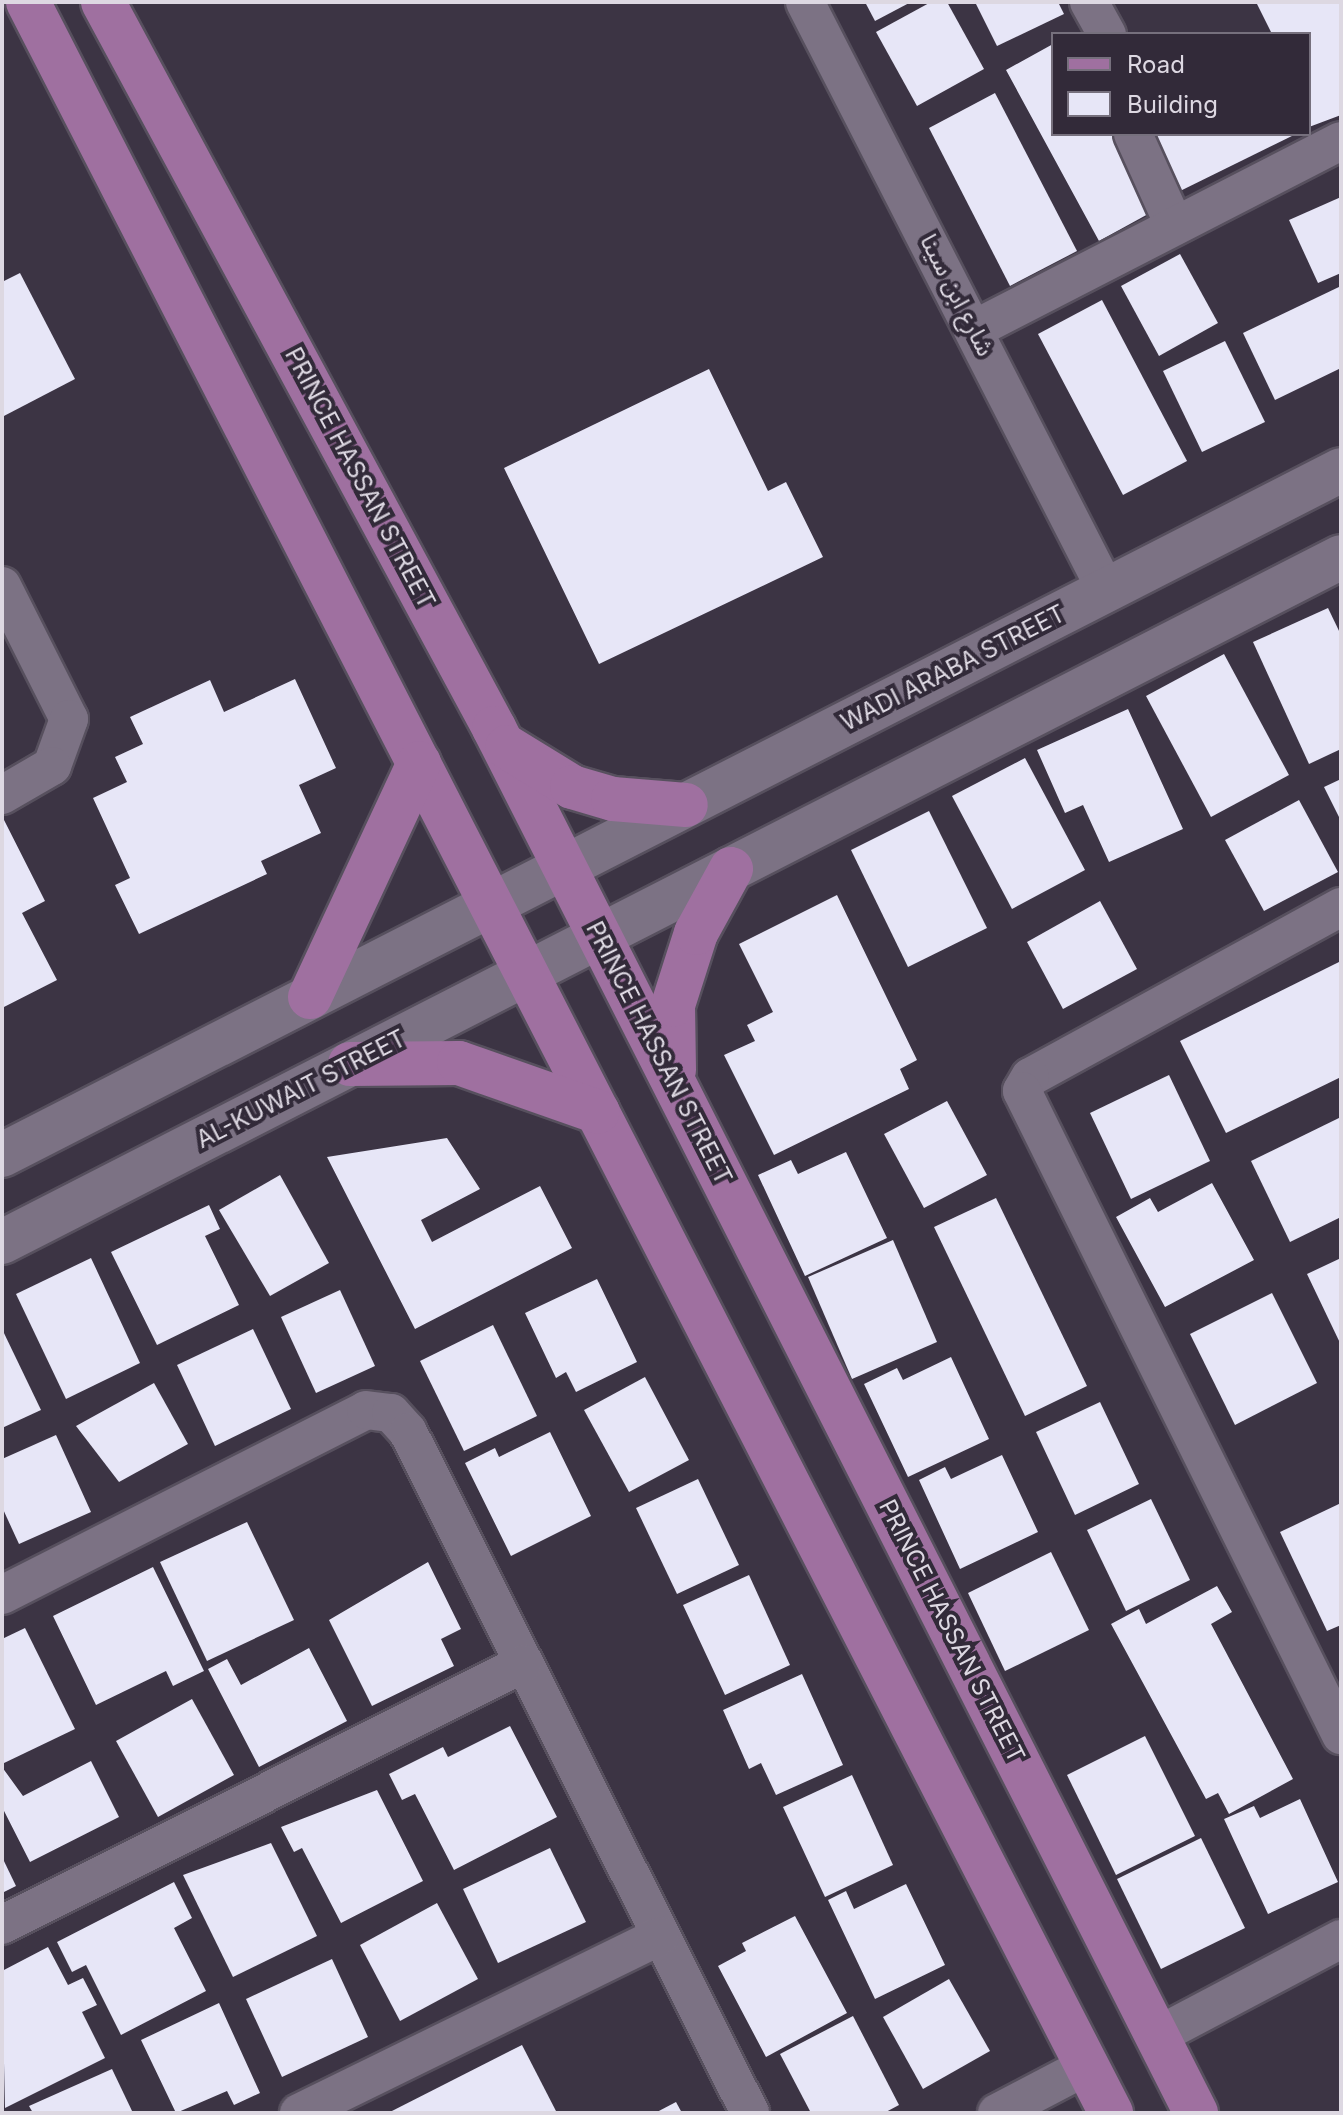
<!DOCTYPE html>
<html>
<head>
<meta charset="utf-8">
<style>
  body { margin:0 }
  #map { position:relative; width:1343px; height:2115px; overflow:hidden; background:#3c3444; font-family:Inter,"Noto Sans Arabic",sans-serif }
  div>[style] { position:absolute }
  .building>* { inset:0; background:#e7e6f7 }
  .roads { filter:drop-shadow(2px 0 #57505e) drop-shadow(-2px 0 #57505e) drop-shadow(0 2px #57505e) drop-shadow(0 -2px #57505e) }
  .minor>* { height:38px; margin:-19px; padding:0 19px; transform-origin:19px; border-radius:19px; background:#7c7284 }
  .secondary>* { height:44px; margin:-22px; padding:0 22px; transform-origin:22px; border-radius:22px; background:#7c7284 }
  .primary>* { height:44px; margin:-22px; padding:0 22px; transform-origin:22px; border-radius:22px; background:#9f70a0 }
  span { translate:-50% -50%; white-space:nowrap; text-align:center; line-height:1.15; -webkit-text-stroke:8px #322a39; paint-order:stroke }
  .street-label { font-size:24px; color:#ddd8e2 }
  .frame { position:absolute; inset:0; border:4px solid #ddd8e2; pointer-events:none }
  .legend { position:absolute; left:1051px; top:32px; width:260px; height:104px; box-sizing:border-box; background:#322a39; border:2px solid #76707d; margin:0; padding:10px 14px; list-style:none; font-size:24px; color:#ddd8e2 }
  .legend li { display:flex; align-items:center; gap:16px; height:40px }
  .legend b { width:40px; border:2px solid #76707d }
</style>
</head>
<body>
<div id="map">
  <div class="building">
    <i style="clip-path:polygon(865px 2px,911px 2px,875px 21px)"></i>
    <i style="clip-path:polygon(931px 2px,947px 2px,984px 69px,917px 106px,876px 32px)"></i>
    <i style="clip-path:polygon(975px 2px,1058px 2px,1064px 14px,997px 46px)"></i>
    <i style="clip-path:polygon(1256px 2px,1341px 2px,1341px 115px,1309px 127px,1309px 34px,1272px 34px)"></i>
    <i style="clip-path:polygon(1053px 44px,1053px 134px,1118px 134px,1159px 208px,1099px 241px,1006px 70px)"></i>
    <i style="clip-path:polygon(995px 93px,1077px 251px,1010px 286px,929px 128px)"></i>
    <i style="clip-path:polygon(1141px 134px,1296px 134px,1172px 195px)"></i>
    <i style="clip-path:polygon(1341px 197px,1341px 273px,1318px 283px,1289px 220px)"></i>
    <i style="clip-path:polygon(1180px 254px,1218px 323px,1159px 356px,1121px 286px)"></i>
    <i style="clip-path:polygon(20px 273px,75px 379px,2px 417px,2px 282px)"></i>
    <i style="clip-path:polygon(1341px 286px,1341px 368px,1275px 400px,1243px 333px)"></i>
    <i style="clip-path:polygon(1102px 300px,1187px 461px,1123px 495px,1038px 334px)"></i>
    <i style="clip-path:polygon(1225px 341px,1265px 422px,1202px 452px,1163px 371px)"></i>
    <i style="clip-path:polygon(709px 369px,768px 491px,786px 482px,823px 557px,599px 664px,504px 468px)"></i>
    <i style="clip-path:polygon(1328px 608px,1341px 635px,1341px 749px,1309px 764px,1253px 642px)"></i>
    <i style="clip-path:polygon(1224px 654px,1289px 775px,1211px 817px,1146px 696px)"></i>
    <i style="clip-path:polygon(295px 679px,336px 768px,299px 785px,321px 833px,261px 861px,267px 874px,139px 934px,115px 885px,130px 878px,93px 798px,127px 782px,115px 757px,143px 744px,130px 717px,210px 680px,224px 712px)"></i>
    <i style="clip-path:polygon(1128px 709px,1183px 829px,1109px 862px,1083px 805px,1065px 813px,1037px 750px)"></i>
    <i style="clip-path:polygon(1025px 758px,1085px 870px,1012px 909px,952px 796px)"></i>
    <i style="clip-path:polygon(1341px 779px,1341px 821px,1324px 787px)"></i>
    <i style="clip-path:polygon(1299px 800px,1338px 872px,1264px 911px,1225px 840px)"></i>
    <i style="clip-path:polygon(929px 811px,987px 928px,908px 967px,851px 850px)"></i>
    <i style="clip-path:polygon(2px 816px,45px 901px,22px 913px,57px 980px,2px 1008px)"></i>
    <i style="clip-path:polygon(837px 895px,917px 1060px,900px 1069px,909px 1089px,774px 1155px,724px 1055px,755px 1041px,747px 1025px,773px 1012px,739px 944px)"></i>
    <i style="clip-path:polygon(1100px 901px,1137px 969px,1063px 1009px,1027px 942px)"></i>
    <i style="clip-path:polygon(1341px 961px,1341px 1077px,1226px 1133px,1180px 1041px)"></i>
    <i style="clip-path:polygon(1169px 1075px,1210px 1161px,1131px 1199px,1090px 1113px)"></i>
    <i style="clip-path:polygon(947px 1101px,987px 1175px,924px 1208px,884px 1134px)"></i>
    <i style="clip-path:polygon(1341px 1117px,1341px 1217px,1290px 1242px,1251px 1161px)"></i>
    <i style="clip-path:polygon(447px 1138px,480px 1189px,421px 1220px,432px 1242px,540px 1186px,572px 1248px,415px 1329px,327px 1157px)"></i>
    <i style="clip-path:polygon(846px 1152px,887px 1238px,805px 1276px,758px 1175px,791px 1160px,798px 1174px)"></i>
    <i style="clip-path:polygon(280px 1175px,329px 1263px,270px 1296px,219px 1210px)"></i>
    <i style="clip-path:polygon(1212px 1183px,1254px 1260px,1165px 1307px,1116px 1217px,1150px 1198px,1158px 1212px)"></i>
    <i style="clip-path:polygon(996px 1198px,1087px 1386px,1025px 1416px,934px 1227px)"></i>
    <i style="clip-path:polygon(209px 1205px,220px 1229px,205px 1236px,239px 1305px,157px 1345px,111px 1252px)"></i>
    <i style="clip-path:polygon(893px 1240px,937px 1342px,852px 1379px,808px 1277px)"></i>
    <i style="clip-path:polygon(91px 1258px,140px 1363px,66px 1399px,16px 1294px)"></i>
    <i style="clip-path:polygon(1341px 1258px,1341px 1345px,1307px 1274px)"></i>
    <i style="clip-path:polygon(597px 1279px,637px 1362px,576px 1392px,566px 1372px,556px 1378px,525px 1313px)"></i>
    <i style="clip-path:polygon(340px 1290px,375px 1366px,316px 1393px,281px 1317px)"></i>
    <i style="clip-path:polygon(1272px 1293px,1317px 1383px,1235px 1425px,1190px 1334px)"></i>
    <i style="clip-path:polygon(493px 1325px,537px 1416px,464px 1451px,420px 1361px)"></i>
    <i style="clip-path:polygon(2px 1329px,41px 1410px,2px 1428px)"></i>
    <i style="clip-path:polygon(253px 1329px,291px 1409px,215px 1446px,177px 1365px)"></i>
    <i style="clip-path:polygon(951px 1357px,989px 1439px,908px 1477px,864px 1384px,897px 1368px,903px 1380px)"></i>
    <i style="clip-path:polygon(645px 1377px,689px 1460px,629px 1492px,584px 1410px)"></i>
    <i style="clip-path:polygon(154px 1383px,188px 1444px,119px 1482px,76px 1426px)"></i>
    <i style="clip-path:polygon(1100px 1402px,1139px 1484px,1075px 1515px,1036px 1432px)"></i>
    <i style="clip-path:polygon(550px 1432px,591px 1516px,511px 1556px,465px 1463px,495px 1448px,499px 1457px)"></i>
    <i style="clip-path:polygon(56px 1435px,91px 1512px,19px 1544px,2px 1507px,2px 1459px)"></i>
    <i style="clip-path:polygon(1002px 1455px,1038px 1532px,960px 1569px,919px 1480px,945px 1467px,951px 1479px)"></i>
    <i style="clip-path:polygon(698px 1479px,739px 1565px,677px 1594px,636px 1508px)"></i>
    <i style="clip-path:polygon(1151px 1499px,1190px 1580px,1126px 1611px,1087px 1530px)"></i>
    <i style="clip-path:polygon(1341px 1503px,1341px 1625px,1327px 1631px,1280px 1532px)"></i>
    <i style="clip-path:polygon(247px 1522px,294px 1620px,207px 1661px,160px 1562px)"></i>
    <i style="clip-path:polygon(1051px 1552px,1089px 1630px,1005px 1671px,968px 1593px)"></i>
    <i style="clip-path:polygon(428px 1562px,461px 1629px,441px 1639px,454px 1666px,372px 1706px,329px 1620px)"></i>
    <i style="clip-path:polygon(153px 1567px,204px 1671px,173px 1686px,166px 1671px,96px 1705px,53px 1616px)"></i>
    <i style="clip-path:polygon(749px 1575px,790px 1665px,725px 1695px,683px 1605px)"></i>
    <i style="clip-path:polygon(1217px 1586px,1232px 1612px,1211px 1624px,1293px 1779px,1229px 1814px,1218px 1793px,1206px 1799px,1111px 1624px,1139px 1609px,1146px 1624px)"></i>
    <i style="clip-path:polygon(25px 1628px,75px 1729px,2px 1764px,2px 1639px)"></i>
    <i style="clip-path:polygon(309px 1648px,347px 1721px,259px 1767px,208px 1669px,227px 1659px,241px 1685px)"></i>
    <i style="clip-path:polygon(802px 1674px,843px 1765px,776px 1795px,761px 1763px,749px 1769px,723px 1710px)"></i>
    <i style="clip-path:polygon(192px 1699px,234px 1775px,158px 1817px,116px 1741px)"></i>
    <i style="clip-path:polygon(510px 1726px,557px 1817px,454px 1870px,415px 1794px,402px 1800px,389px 1774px,443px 1747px,448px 1757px)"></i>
    <i style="clip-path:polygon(1145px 1736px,1195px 1836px,1116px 1875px,1067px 1775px)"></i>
    <i style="clip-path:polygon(91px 1761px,119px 1817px,30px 1862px,2px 1807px,2px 1767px,23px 1796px)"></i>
    <i style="clip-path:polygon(852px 1775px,893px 1865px,825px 1897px,783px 1807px)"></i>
    <i style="clip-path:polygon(377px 1790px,423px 1881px,341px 1923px,302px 1848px,294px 1852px,281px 1827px)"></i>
    <i style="clip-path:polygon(1300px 1799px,1338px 1882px,1268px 1914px,1224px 1819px,1254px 1806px,1260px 1818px)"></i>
    <i style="clip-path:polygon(1201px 1838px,1245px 1928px,1161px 1969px,1117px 1879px)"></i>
    <i style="clip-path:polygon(271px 1843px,317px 1936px,233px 1977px,183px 1875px)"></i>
    <i style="clip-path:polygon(550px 1848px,586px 1922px,498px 1963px,463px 1889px)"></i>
    <i style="clip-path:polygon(2px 1857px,16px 1886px,2px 1893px)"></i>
    <i style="clip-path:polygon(174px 1882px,192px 1918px,174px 1928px,206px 1991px,121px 2035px,86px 1965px,72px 1972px,57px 1942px)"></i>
    <i style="clip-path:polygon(906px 1884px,945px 1965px,875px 1999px,828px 1900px,846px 1891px,854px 1909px)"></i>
    <i style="clip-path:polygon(437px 1903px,478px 1979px,400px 2021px,360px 1945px)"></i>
    <i style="clip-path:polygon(795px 1916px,847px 2013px,766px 2057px,718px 1966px,746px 1951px,742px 1943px)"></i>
    <i style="clip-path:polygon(48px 1947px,68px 1985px,83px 1978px,97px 2005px,82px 2012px,105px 2058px,5px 2108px,2px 1971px)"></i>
    <i style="clip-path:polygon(332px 1959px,368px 2037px,282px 2077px,246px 1999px)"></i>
    <i style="clip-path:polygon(949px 1979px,990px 2051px,923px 2089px,883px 2017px)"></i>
    <i style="clip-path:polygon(219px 2003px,260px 2093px,234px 2105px,227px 2091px,176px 2113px,141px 2040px)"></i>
    <i style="clip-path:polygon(853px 2016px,899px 2105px,884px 2113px,811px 2113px,780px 2054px)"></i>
    <i style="clip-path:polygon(522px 2045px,557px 2113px,388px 2113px)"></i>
    <i style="clip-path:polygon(112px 2069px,133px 2113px,33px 2113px,29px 2106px)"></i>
    <i style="clip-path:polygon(676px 2102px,682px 2113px,655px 2113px)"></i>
  </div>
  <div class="roads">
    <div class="minor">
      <i style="left:805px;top:2px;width:661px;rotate:62.89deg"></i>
      <i style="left:1089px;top:2px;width:37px;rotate:61deg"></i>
      <i style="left:1133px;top:134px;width:100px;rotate:65.7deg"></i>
      <i style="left:975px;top:329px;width:411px;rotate:-27.2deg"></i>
      <i style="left:2px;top:586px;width:149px;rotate:63.3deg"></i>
      <i style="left:69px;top:719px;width:50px;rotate:109.9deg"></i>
      <i style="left:52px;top:766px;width:58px;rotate:149.9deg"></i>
      <i style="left:1341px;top:907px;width:354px;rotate:151.3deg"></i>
      <i style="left:1030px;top:1077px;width:16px;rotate:120deg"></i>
      <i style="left:1022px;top:1091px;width:719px;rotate:63.65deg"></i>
      <i style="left:2px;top:1595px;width:408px;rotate:-26.9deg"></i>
      <i style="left:366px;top:1410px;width:25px;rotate:7deg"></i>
      <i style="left:391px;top:1413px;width:25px;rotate:48deg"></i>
      <i style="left:408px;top:1432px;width:762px;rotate:63.33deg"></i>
      <i style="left:2px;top:1925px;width:582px;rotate:-26.65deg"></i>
      <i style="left:1157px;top:2036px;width:208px;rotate:-27.8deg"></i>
      <i style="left:299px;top:2113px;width:402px;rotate:-26.1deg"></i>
      <i style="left:997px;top:2113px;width:102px;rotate:-27.6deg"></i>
    </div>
    <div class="secondary">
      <i style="left:2px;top:1155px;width:1504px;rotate:-27.09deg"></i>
      <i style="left:2px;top:1242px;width:1504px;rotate:-27.09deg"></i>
    </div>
    <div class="primary">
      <i style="left:28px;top:2px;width:2373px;rotate:62.84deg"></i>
      <i style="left:103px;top:2px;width:825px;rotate:61.69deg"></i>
      <i style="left:494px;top:728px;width:1553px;rotate:63.12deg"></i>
      <i style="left:507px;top:747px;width:76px;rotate:31.6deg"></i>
      <i style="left:572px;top:787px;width:43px;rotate:16.3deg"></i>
      <i style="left:613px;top:799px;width:73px;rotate:4.7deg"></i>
      <i style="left:310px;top:997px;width:258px;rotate:-65deg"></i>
      <i style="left:350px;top:1064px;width:109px;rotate:-0.5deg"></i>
      <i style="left:459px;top:1063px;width:147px;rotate:19.4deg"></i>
      <i style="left:674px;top:1070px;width:65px;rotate:-90.9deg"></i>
      <i style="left:673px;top:1005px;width:76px;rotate:-72.3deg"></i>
      <i style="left:696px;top:933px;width:73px;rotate:-61.3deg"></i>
    </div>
  </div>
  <div class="street-label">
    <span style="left:957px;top:295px;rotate:63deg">شارع ابن سينا</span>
    <span style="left:360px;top:478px;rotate:62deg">PRINCE HASSAN STREET</span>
    <span style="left:953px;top:668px;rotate:-27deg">WADI ARABA STREET</span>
    <span style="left:659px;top:1053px;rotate:63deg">PRINCE HASSAN STREET</span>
    <span style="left:301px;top:1089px;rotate:-27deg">AL-KUWAIT STREET</span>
    <span style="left:952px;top:1631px;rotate:63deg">PRINCE HASSAN STREET</span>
  </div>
  <div class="frame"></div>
  <ul class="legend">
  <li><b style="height:10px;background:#9f70a0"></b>Road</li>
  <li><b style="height:22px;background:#e7e6f7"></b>Building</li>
  </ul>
</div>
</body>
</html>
